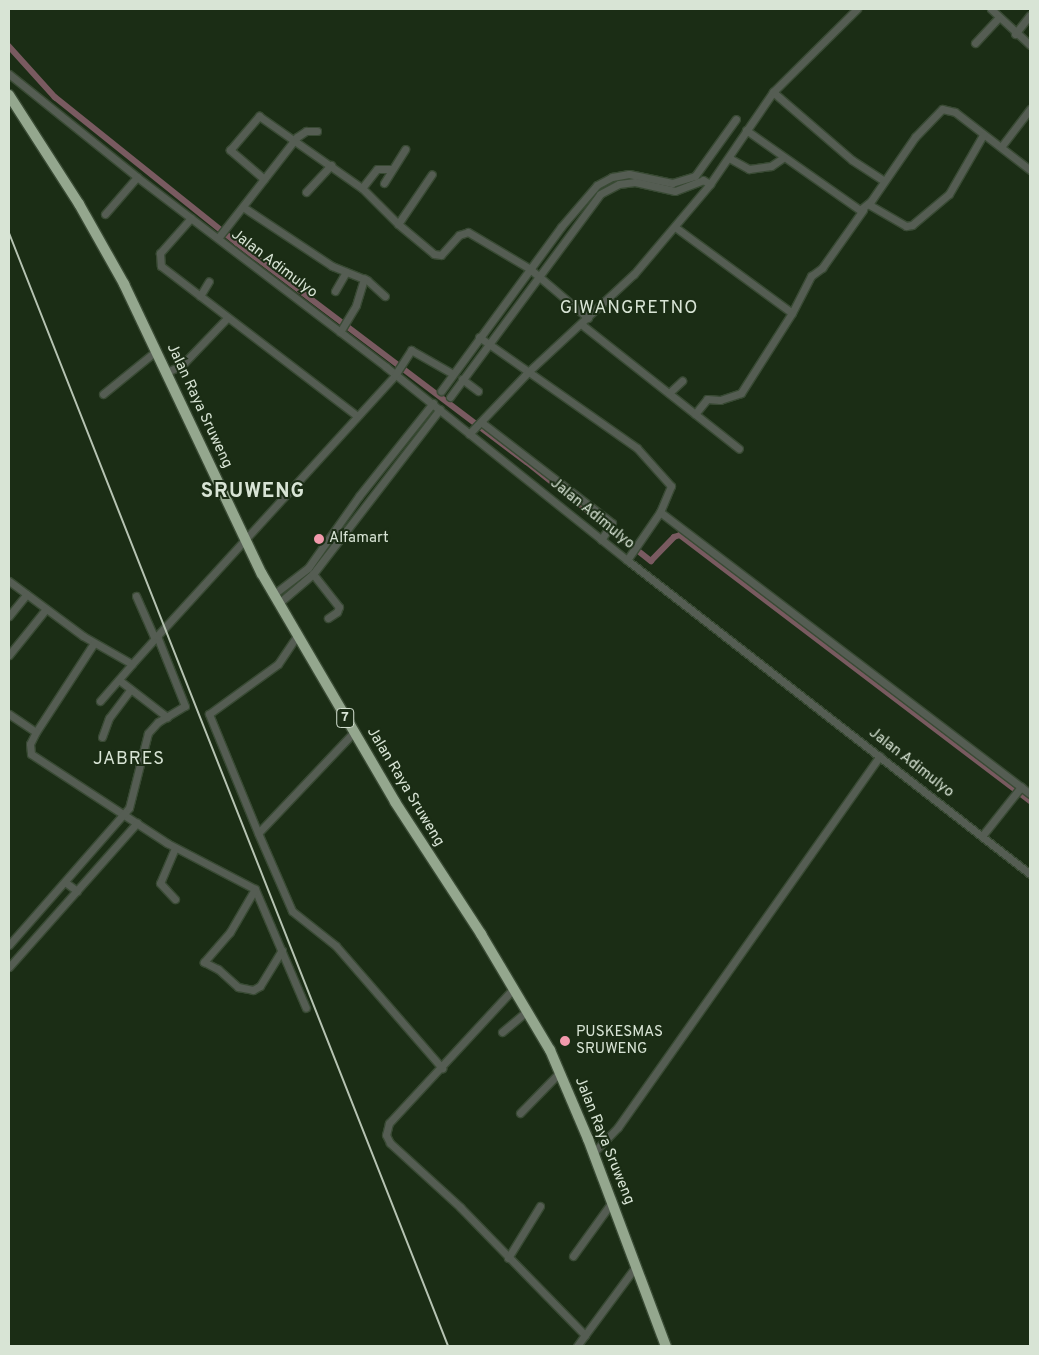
<!DOCTYPE html>
<html>
<head>
<meta charset="utf-8">
<style>
  body { margin:0 }
  #map { position:relative; width:1039px; height:1355px; overflow:hidden; background:#1b2d15; font-family:Overpass,sans-serif }
  div>[style] { position:absolute }
  .canal>* { height:5.5px; margin:-2.75px; padding:0 2.75px; transform-origin:2.75px; border-radius:2.75px; background:#795a60 }
  .roads { filter:drop-shadow(1px 0 #394a34) drop-shadow(-1px 0 #394a34) drop-shadow(0 1px #394a34) drop-shadow(0 -1px #394a34) }
  .minor>* { height:7px; margin:-3.5px; padding:0 3.5px; transform-origin:3.5px; border-radius:3.5px; background:#555d53 }
  .highway>* { height:10px; margin:-5px; padding:0 5px; transform-origin:5px; border-radius:5px; background:#94a78e }
  .rail>* { height:2px; margin:-1px; padding:0 1px; transform-origin:1px; border-radius:1px; background:#b6c3b2 }
  .dots>* { width:14px; height:14px; translate:-50% -50%; box-sizing:border-box; border:2px solid #1b2d15; border-radius:50% }
  span { translate:-50% -50%; white-space:nowrap; text-align:center; line-height:1.15; -webkit-text-stroke:4px #1b2d15; paint-order:stroke }
  .shield-label span { padding:1px 4px; background:#1b2d15; border:1px solid; border-radius:4px; -webkit-text-stroke-width:0 }
  .shield-label { font-size:14px; color:#d8e4d5; font-weight:700 }
  .street-label { font-size:15px; color:#d8e4d5 }
  .poi-label { font-size:15px; color:#d8e4d5 }
  .left { translate:0 -50%; text-align:left }
  .quarter-label { font-size:18px; color:#d8e4d5; letter-spacing:1px }
  .district-label { font-size:20px; color:#d8e4d5; font-weight:700; letter-spacing:1px }
  .frame { position:absolute; inset:0; border:10px solid #d8e4d5; pointer-events:none }
</style>
</head>
<body>
<div id="map">
  <div class="canal">
    <i style="left:9px;top:46px;width:69px;rotate:48deg"></i>
    <i style="left:55px;top:97px;width:233px;rotate:38.7deg"></i>
    <i style="left:237px;top:243px;width:363px;rotate:37.1deg"></i>
    <i style="left:527px;top:462px;width:159px;rotate:38.6deg"></i>
    <i style="left:651px;top:561px;width:33px;rotate:-46deg"></i>
    <i style="left:674px;top:537px;width:6px;rotate:-18deg"></i>
    <i style="left:680px;top:535px;width:440px;rotate:37.2deg"></i>
  </div>
  <div class="roads">
    <div class="minor">
      <i style="left:991px;top:9px;width:53px;rotate:42.7deg"></i>
      <i style="left:1015px;top:34px;width:24px;rotate:-52deg"></i>
      <i style="left:975px;top:43px;width:34px;rotate:-47deg"></i>
      <i style="left:9px;top:74px;width:164px;rotate:38.8deg"></i>
      <i style="left:137px;top:177px;width:313px;rotate:37.3deg"></i>
      <i style="left:386px;top:367px;width:309px;rotate:38.7deg"></i>
      <i style="left:627px;top:560px;width:511px;rotate:37.92deg"></i>
      <i style="left:773px;top:92px;width:104px;rotate:40.7deg"></i>
      <i style="left:852px;top:160px;width:38px;rotate:33deg"></i>
      <i style="left:746px;top:130px;width:139px;rotate:35.1deg"></i>
      <i style="left:860px;top:210px;width:14px;rotate:-39deg"></i>
      <i style="left:871px;top:201px;width:78px;rotate:-55.5deg"></i>
      <i style="left:915px;top:137px;width:39px;rotate:-46deg"></i>
      <i style="left:942px;top:109px;width:13px;rotate:13deg"></i>
      <i style="left:955px;top:112px;width:95px;rotate:37.7deg"></i>
      <i style="left:1001px;top:147px;width:48px;rotate:-52.7deg"></i>
      <i style="left:729px;top:158px;width:23px;rotate:29deg"></i>
      <i style="left:749px;top:169px;width:22px;rotate:-8deg"></i>
      <i style="left:771px;top:166px;width:14px;rotate:-34deg"></i>
      <i style="left:264px;top:179px;width:45px;rotate:-139.5deg"></i>
      <i style="left:230px;top:150px;width:45px;rotate:-49.5deg"></i>
      <i style="left:259px;top:116px;width:126px;rotate:35deg"></i>
      <i style="left:362px;top:188px;width:51px;rotate:45deg"></i>
      <i style="left:398px;top:224px;width:47px;rotate:39.8deg"></i>
      <i style="left:434px;top:254px;width:7px;rotate:8deg"></i>
      <i style="left:441px;top:255px;width:27px;rotate:-48deg"></i>
      <i style="left:459px;top:235px;width:9px;rotate:-18deg"></i>
      <i style="left:468px;top:232px;width:72px;rotate:30.8deg"></i>
      <i style="left:530px;top:269px;width:76px;rotate:40.2deg"></i>
      <i style="left:384px;top:183px;width:40px;rotate:-58deg"></i>
      <i style="left:362px;top:188px;width:24px;rotate:-52deg"></i>
      <i style="left:377px;top:169px;width:15px"></i>
      <i style="left:306px;top:192px;width:37px;rotate:-47deg"></i>
      <i style="left:868px;top:204px;width:44px;rotate:30.1deg"></i>
      <i style="left:906px;top:226px;width:6px;rotate:-9deg"></i>
      <i style="left:912px;top:225px;width:48px;rotate:-40deg"></i>
      <i style="left:949px;top:194px;width:68px;rotate:-60deg"></i>
      <i style="left:243px;top:207px;width:107px;rotate:33.5deg"></i>
      <i style="left:332px;top:266px;width:38px;rotate:22deg"></i>
      <i style="left:367px;top:280px;width:24px;rotate:42deg"></i>
      <i style="left:105px;top:214px;width:49px;rotate:-49.1deg"></i>
      <i style="left:191px;top:218px;width:47px;rotate:131.5deg"></i>
      <i style="left:160px;top:253px;width:13px;rotate:86deg"></i>
      <i style="left:161px;top:266px;width:247px;rotate:37.4deg"></i>
      <i style="left:398px;top:224px;width:60px;rotate:-55.8deg"></i>
      <i style="left:675px;top:227px;width:145px;rotate:36.3deg"></i>
      <i style="left:792px;top:313px;width:42px;rotate:-62.8deg"></i>
      <i style="left:811px;top:276px;width:14px;rotate:-36deg"></i>
      <i style="left:822px;top:268px;width:71px;rotate:-54.7deg"></i>
      <i style="left:218px;top:238px;width:128px;rotate:-52deg"></i>
      <i style="left:297px;top:137px;width:11px;rotate:-34deg"></i>
      <i style="left:306px;top:131px;width:11px"></i>
      <i style="left:335px;top:291px;width:22px;rotate:-60deg"></i>
      <i style="left:200px;top:296px;width:17px;rotate:-59deg"></i>
      <i style="left:581px;top:324px;width:201px;rotate:38.3deg"></i>
      <i style="left:340px;top:332px;width:31px;rotate:-59deg"></i>
      <i style="left:356px;top:305px;width:28px;rotate:-73deg"></i>
      <i style="left:479px;top:337px;width:193px;rotate:35.1deg"></i>
      <i style="left:637px;top:448px;width:51px;rotate:48.2deg"></i>
      <i style="left:671px;top:486px;width:28px;rotate:113deg"></i>
      <i style="left:167px;top:372px;width:17px;rotate:-25deg"></i>
      <i style="left:182px;top:365px;width:66px;rotate:-46.2deg"></i>
      <i style="left:462px;top:379px;width:20px;rotate:37deg"></i>
      <i style="left:441px;top:391px;width:203px;rotate:-53.8deg"></i>
      <i style="left:561px;top:227px;width:55px;rotate:-49.4deg"></i>
      <i style="left:597px;top:185px;width:17px;rotate:-28deg"></i>
      <i style="left:612px;top:177px;width:17px;rotate:-10deg"></i>
      <i style="left:629px;top:174px;width:44px;rotate:11.8deg"></i>
      <i style="left:672px;top:183px;width:24px;rotate:-17deg"></i>
      <i style="left:695px;top:176px;width:70px;rotate:-54.3deg"></i>
      <i style="left:669px;top:393px;width:18px;rotate:-43deg"></i>
      <i style="left:103px;top:394px;width:68px;rotate:-39.1deg"></i>
      <i style="left:450px;top:397px;width:252px;rotate:-53.5deg"></i>
      <i style="left:600px;top:194px;width:21px;rotate:-28deg"></i>
      <i style="left:619px;top:184px;width:16px;rotate:-7deg"></i>
      <i style="left:635px;top:182px;width:41px;rotate:12.7deg"></i>
      <i style="left:675px;top:191px;width:30px;rotate:-21deg"></i>
      <i style="left:703px;top:180px;width:8px;rotate:30deg"></i>
      <i style="left:695px;top:414px;width:19px;rotate:-51deg"></i>
      <i style="left:707px;top:399px;width:13px;rotate:4deg"></i>
      <i style="left:720px;top:400px;width:22px;rotate:-18deg"></i>
      <i style="left:741px;top:393px;width:95px;rotate:-57.5deg"></i>
      <i style="left:481px;top:422px;width:165px;rotate:37.6deg"></i>
      <i style="left:612px;top:523px;width:20px;rotate:123deg"></i>
      <i style="left:469px;top:434px;width:86px;rotate:-46.4deg"></i>
      <i style="left:528px;top:372px;width:144px;rotate:-42.8deg"></i>
      <i style="left:634px;top:274px;width:118px;rotate:-49.8deg"></i>
      <i style="left:710px;top:184px;width:112px;rotate:-55.6deg"></i>
      <i style="left:773px;top:92px;width:118px;rotate:-44.7deg"></i>
      <i style="left:627px;top:560px;width:58px;rotate:-55.5deg"></i>
      <i style="left:660px;top:512px;width:465px;rotate:37.3deg"></i>
      <i style="left:313px;top:574px;width:42px;rotate:51.8deg"></i>
      <i style="left:339px;top:607px;width:5px;rotate:112deg"></i>
      <i style="left:337px;top:612px;width:11px;rotate:146deg"></i>
      <i style="left:9px;top:581px;width:92px;rotate:36.6deg"></i>
      <i style="left:83px;top:636px;width:56px;rotate:29.7deg"></i>
      <i style="left:132px;top:664px;width:38px;rotate:-48deg"></i>
      <i style="left:274px;top:594px;width:43px;rotate:-37.4deg"></i>
      <i style="left:308px;top:568px;width:88px;rotate:-54.7deg"></i>
      <i style="left:359px;top:496px;width:119px;rotate:-51.5deg"></i>
      <i style="left:136px;top:596px;width:47px;rotate:66.2deg"></i>
      <i style="left:279px;top:603px;width:45px;rotate:-40.5deg"></i>
      <i style="left:313px;top:574px;width:208px;rotate:-52.4deg"></i>
      <i style="left:9px;top:616px;width:28px;rotate:-51deg"></i>
      <i style="left:94px;top:643px;width:106px;rotate:123.1deg"></i>
      <i style="left:36px;top:732px;width:13px;rotate:117deg"></i>
      <i style="left:30px;top:744px;width:10px;rotate:84deg"></i>
      <i style="left:31px;top:754px;width:163px;rotate:33.2deg"></i>
      <i style="left:167px;top:843px;width:99px;rotate:27.6deg"></i>
      <i style="left:255px;top:889px;width:129px;rotate:66.8deg"></i>
      <i style="left:9px;top:655px;width:59px;rotate:-51.2deg"></i>
      <i style="left:119px;top:680px;width:61px;rotate:37.6deg"></i>
      <i style="left:100px;top:701px;width:49px;rotate:-49.1deg"></i>
      <i style="left:9px;top:714px;width:32px;rotate:34deg"></i>
      <i style="left:354px;top:732px;width:139px;rotate:133.5deg"></i>
      <i style="left:258px;top:833px;width:85px;rotate:66.4deg"></i>
      <i style="left:292px;top:911px;width:56px;rotate:38.5deg"></i>
      <i style="left:336px;top:946px;width:162px;rotate:49deg"></i>
      <i style="left:102px;top:737px;width:20px;rotate:-70deg"></i>
      <i style="left:109px;top:718px;width:36px;rotate:-53deg"></i>
      <i style="left:258px;top:833px;width:129px;rotate:-112.4deg"></i>
      <i style="left:209px;top:714px;width:85px;rotate:-35.9deg"></i>
      <i style="left:278px;top:664px;width:36px;rotate:-56deg"></i>
      <i style="left:982px;top:836px;width:63px;rotate:-51.5deg"></i>
      <i style="left:175px;top:848px;width:38px;rotate:113deg"></i>
      <i style="left:160px;top:883px;width:22px;rotate:47deg"></i>
      <i style="left:65px;top:882px;width:15px;rotate:37deg"></i>
      <i style="left:255px;top:889px;width:50px;rotate:120.2deg"></i>
      <i style="left:230px;top:932px;width:40px;rotate:131deg"></i>
      <i style="left:204px;top:962px;width:16px;rotate:27deg"></i>
      <i style="left:218px;top:969px;width:27px;rotate:42deg"></i>
      <i style="left:238px;top:987px;width:15px;rotate:11deg"></i>
      <i style="left:253px;top:990px;width:8px;rotate:-30deg"></i>
      <i style="left:260px;top:986px;width:42px;rotate:-58.6deg"></i>
      <i style="left:9px;top:945px;width:182px;rotate:-48.8deg"></i>
      <i style="left:129px;top:808px;width:77px;rotate:-75.8deg"></i>
      <i style="left:148px;top:733px;width:15px;rotate:-48deg"></i>
      <i style="left:158px;top:722px;width:31px;rotate:-31deg"></i>
      <i style="left:185px;top:706px;width:75px;rotate:-111.8deg"></i>
      <i style="left:157px;top:636px;width:353px;rotate:-47.6deg"></i>
      <i style="left:395px;top:375px;width:30px;rotate:-57deg"></i>
      <i style="left:411px;top:350px;width:48px;rotate:29.7deg"></i>
      <i style="left:9px;top:967px;width:193px;rotate:-48.4deg"></i>
      <i style="left:514px;top:988px;width:184px;rotate:132.8deg"></i>
      <i style="left:389px;top:1123px;width:12px;rotate:104deg"></i>
      <i style="left:386px;top:1135px;width:9px;rotate:63deg"></i>
      <i style="left:390px;top:1143px;width:95px;rotate:42.4deg"></i>
      <i style="left:460px;top:1207px;width:179px;rotate:45.7deg"></i>
      <i style="left:585px;top:1335px;width:86px;rotate:-53.5deg"></i>
      <i style="left:502px;top:1032px;width:33px;rotate:-40deg"></i>
      <i style="left:520px;top:1113px;width:57px;rotate:-45.7deg"></i>
      <i style="left:593px;top:1153px;width:36px;rotate:-46deg"></i>
      <i style="left:618px;top:1127px;width:454px;rotate:-54.8deg"></i>
      <i style="left:573px;top:1256px;width:67px;rotate:-54.2deg"></i>
      <i style="left:508px;top:1258px;width:61px;rotate:-58.4deg"></i>
      <i style="left:577px;top:1346px;width:14px;rotate:-54deg"></i>
    </div>
    <div class="highway">
      <i style="left:9px;top:95px;width:130px;rotate:57.3deg"></i>
      <i style="left:79px;top:204px;width:92px;rotate:60.6deg"></i>
      <i style="left:124px;top:284px;width:321px;rotate:64.6deg"></i>
      <i style="left:262px;top:574px;width:264px;rotate:59.7deg"></i>
      <i style="left:395px;top:802px;width:158px;rotate:56.9deg"></i>
      <i style="left:481px;top:934px;width:135px;rotate:59.3deg"></i>
      <i style="left:550px;top:1050px;width:97px;rotate:66.9deg"></i>
      <i style="left:588px;top:1139px;width:221px;rotate:69.4deg"></i>
    </div>
  </div>
  <div class="rail">
    <i style="left:9px;top:233px;width:1196px;rotate:68.47deg"></i>
  </div>
  <div class="dots">
    <i style="left:319px;top:539px;background:#f29aac"></i>
    <i style="left:565px;top:1041px;background:#f29aac"></i>
  </div>
  <div class="shield-label">
    <span style="left:345px;top:718px">7</span>
  </div>
  <div class="street-label">
    <span style="left:274px;top:264px;rotate:37deg">Jalan Adimulyo</span>
    <span style="left:199px;top:406px;rotate:65deg">Jalan Raya Sruweng</span>
    <span style="left:592px;top:514px;rotate:39deg">Jalan Adimulyo</span>
    <span style="left:911px;top:763px;rotate:38deg">Jalan Adimulyo</span>
    <span style="left:405px;top:787px;rotate:59deg">Jalan Raya Sruweng</span>
    <span style="left:604px;top:1141px;rotate:68deg">Jalan Raya Sruweng</span>
  </div>
  <div class="poi-label">
    <span class="left" style="left:329px;top:539px">Alfamart</span>
    <span class="left" style="left:576px;top:1041px">PUSKESMAS<br>SRUWENG</span>
  </div>
  <div class="quarter-label">
    <span style="left:629px;top:309px">GIWANGRETNO</span>
    <span style="left:129px;top:760px">JABRES</span>
  </div>
  <div class="district-label">
    <span style="left:253px;top:492px">SRUWENG</span>
  </div>
  <div class="frame"></div>
</div>
</body>
</html>
